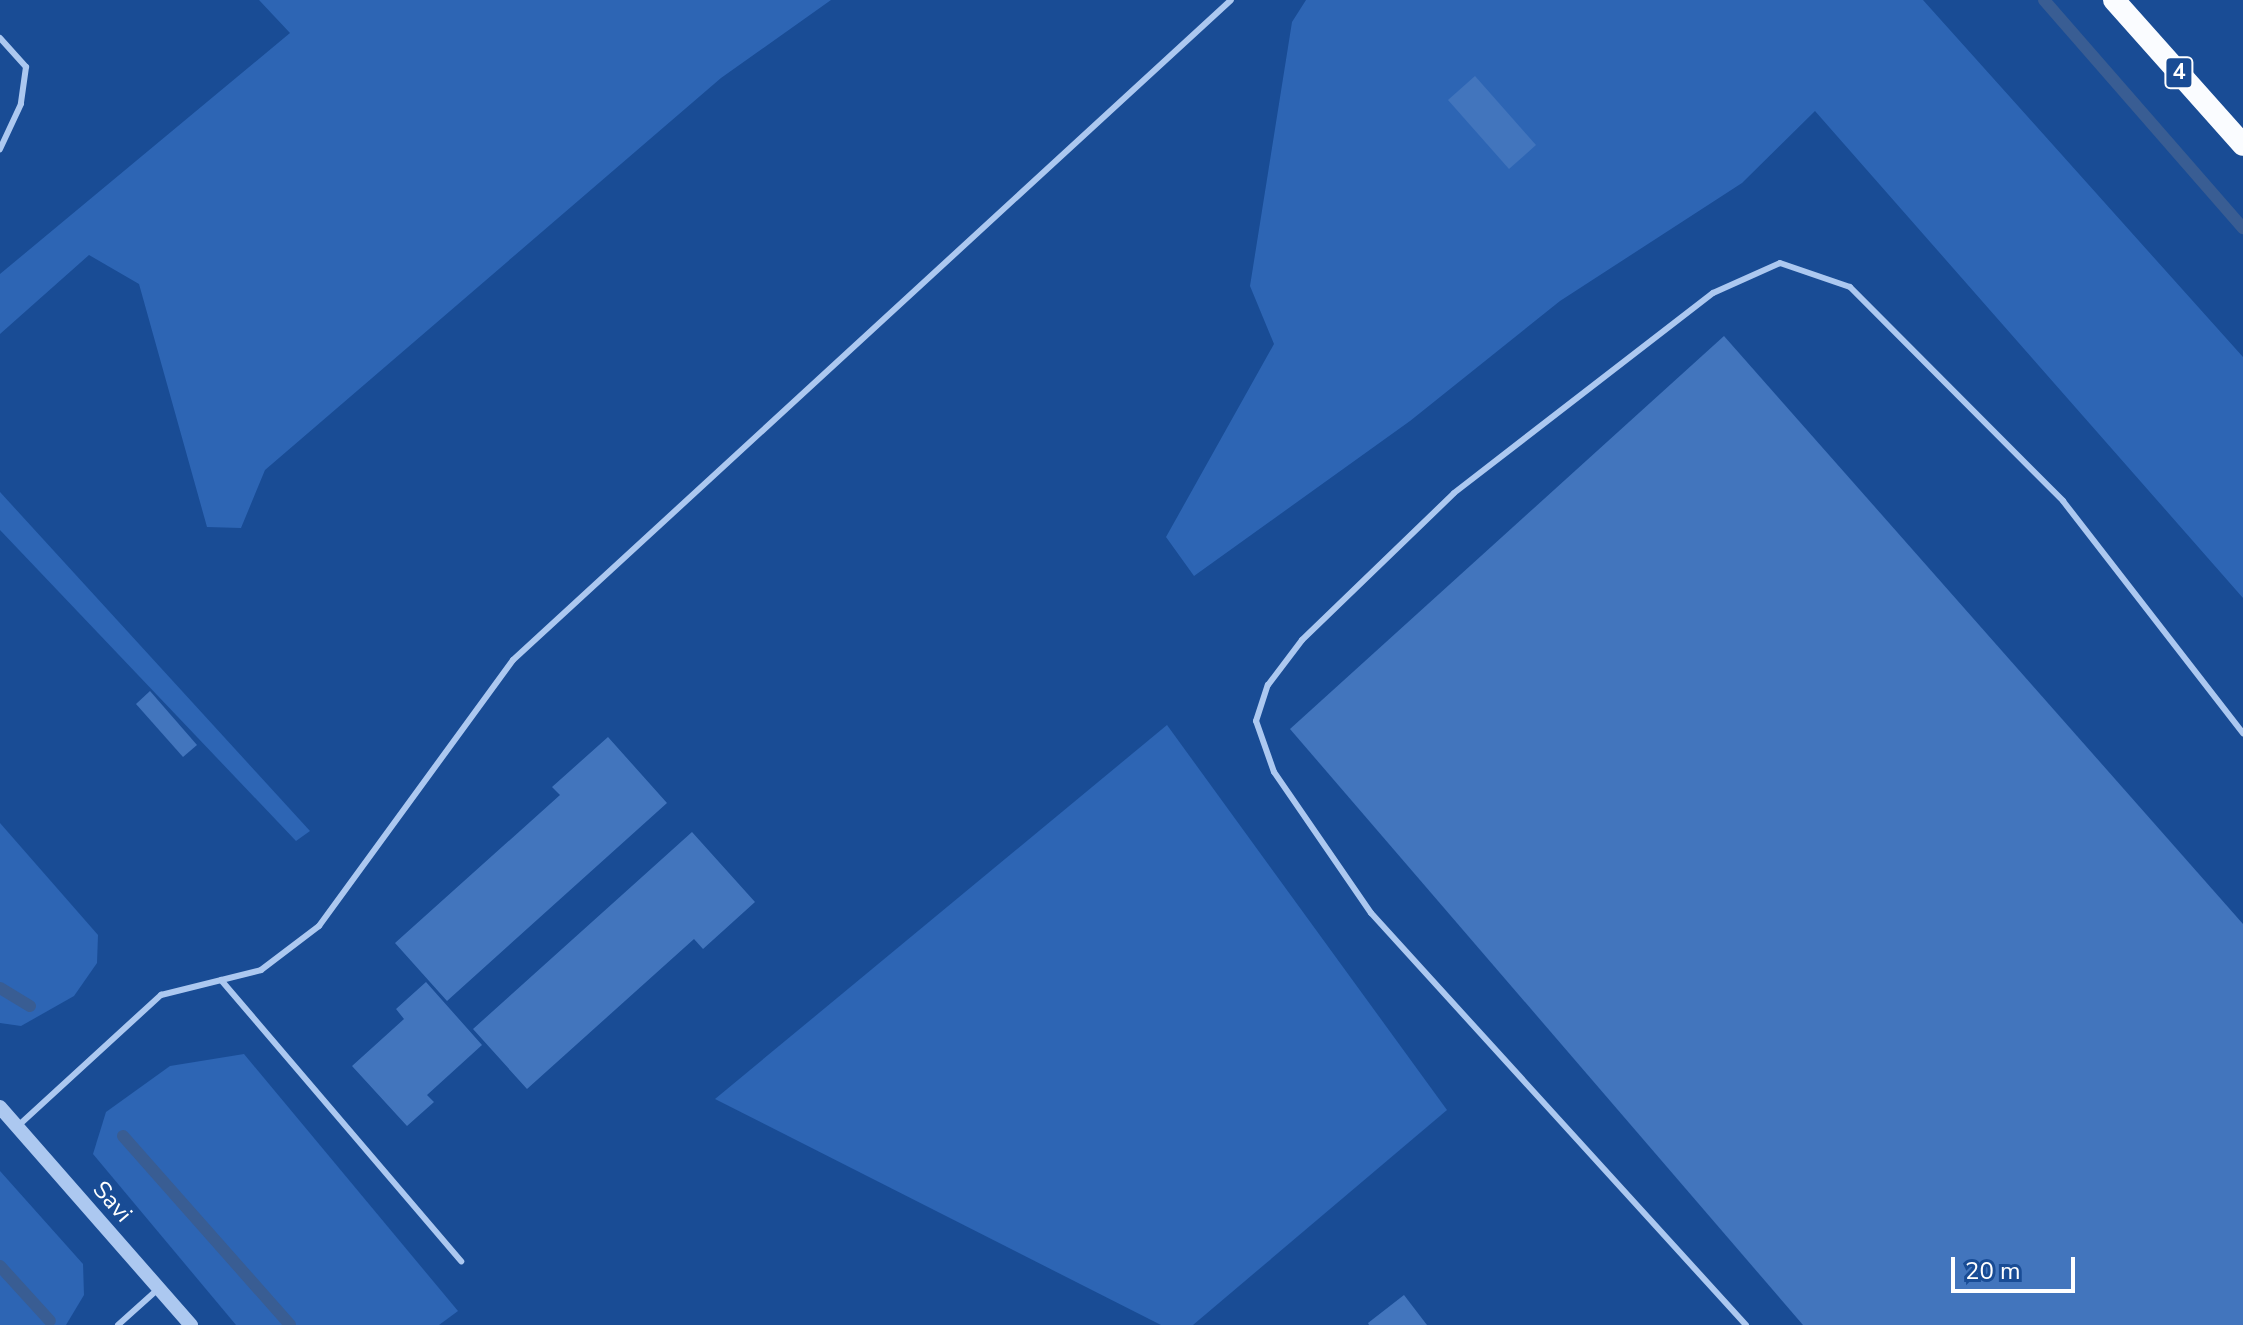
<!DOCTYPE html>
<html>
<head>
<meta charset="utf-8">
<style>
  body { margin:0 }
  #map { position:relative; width:2243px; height:1325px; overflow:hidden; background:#194c95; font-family:"Nunito Sans",sans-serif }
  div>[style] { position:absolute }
  .green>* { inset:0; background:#2d65b4 }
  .stream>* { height:12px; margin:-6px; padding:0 6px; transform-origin:6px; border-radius:6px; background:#395d93 }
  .building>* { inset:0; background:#4275bd }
  .service>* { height:6px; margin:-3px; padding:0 3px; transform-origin:3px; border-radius:3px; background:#acc8f0 }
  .tertiary>* { height:14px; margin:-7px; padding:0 7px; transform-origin:7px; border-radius:7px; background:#acc8f0 }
  .trunk>* { height:22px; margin:-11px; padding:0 11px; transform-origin:11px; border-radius:11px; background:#fafcff }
  span { translate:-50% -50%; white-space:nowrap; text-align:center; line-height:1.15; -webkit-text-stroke:7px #194c95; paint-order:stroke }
  .shield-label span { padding:2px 6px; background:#194c95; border:2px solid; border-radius:6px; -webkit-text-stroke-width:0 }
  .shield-label { font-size:22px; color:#fff; font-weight:700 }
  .street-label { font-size:24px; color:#fff }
  .scale { position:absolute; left:1951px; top:1257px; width:124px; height:36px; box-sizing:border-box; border:4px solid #fff; border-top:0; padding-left:10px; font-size:24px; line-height:28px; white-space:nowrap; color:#fff; -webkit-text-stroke:6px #194c95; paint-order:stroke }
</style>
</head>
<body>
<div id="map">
  <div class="green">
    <i style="clip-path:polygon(259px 0,831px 0,721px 78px,265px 470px,241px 528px,207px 527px,139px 284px,89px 255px,0 334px,0 274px,290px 33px)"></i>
    <i style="clip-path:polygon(1306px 0,1923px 0,2243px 357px,2243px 598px,1815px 111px,1742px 183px,1560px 301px,1410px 421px,1194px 576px,1166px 537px,1274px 344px,1250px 286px,1292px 22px)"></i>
    <i style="clip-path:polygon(0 492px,310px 831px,296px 841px,0 530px)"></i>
    <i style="clip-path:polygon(1167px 725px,1447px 1110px,1193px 1325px,1161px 1325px,715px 1099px)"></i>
    <i style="clip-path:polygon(0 823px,98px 935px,97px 963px,74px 996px,21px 1026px,0 1023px)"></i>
    <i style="clip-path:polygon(244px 1054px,458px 1311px,439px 1325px,236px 1325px,93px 1154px,106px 1112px,170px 1066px)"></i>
    <i style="clip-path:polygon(0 1171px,83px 1264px,84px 1295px,66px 1325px,0 1325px)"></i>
  </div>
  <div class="stream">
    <i style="left:2044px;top:0;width:303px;rotate:48.9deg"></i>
    <i style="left:0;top:988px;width:35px;rotate:31deg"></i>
    <i style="left:123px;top:1136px;width:252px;rotate:48.5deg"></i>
    <i style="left:0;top:1266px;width:74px;rotate:47.7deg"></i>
  </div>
  <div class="building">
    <i style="clip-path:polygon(1475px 76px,1536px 145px,1509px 169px,1448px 100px)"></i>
    <i style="clip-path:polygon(1724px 336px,2243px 924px,2243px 1325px,1803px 1325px,1290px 729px)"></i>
    <i style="clip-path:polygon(150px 691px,197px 745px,183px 757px,136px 704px)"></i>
    <i style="clip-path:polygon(608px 737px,667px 803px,447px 1001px,395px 943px,560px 795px,552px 787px)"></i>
    <i style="clip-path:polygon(692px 832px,755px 902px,703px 949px,694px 939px,527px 1089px,473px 1029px)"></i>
    <i style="clip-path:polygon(426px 982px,482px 1045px,427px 1095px,434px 1102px,407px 1126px,352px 1066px,404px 1019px,396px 1009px)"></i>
    <i style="clip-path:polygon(1404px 1295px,1427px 1325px,1369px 1325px,1368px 1323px)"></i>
  </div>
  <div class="service">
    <i style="left:0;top:38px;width:39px;rotate:48deg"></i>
    <i style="left:26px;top:67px;width:37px;rotate:98deg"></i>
    <i style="left:21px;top:104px;width:50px;rotate:115deg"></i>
    <i style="left:221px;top:980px;width:370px;rotate:49.5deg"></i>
    <i style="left:19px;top:1125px;width:193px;rotate:-42.5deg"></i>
    <i style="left:161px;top:995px;width:103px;rotate:-14deg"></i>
    <i style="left:261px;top:970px;width:73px;rotate:-37.2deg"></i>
    <i style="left:319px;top:926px;width:329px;rotate:-53.9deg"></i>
    <i style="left:513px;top:660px;width:975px;rotate:-42.59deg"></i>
    <i style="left:118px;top:1325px;width:52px;rotate:-41.9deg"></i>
    <i style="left:1746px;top:1325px;width:557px;rotate:-132.31deg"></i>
    <i style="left:1371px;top:913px;width:171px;rotate:-124.5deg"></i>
    <i style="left:1274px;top:772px;width:54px;rotate:-109.4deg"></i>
    <i style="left:1256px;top:721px;width:38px;rotate:-72deg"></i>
    <i style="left:1268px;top:685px;width:56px;rotate:-52.9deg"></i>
    <i style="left:1302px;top:640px;width:211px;rotate:-44deg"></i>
    <i style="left:1454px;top:493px;width:327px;rotate:-37.7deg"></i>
    <i style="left:1713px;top:293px;width:73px;rotate:-24.1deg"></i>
    <i style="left:1780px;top:263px;width:74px;rotate:18.9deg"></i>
    <i style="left:1850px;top:287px;width:302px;rotate:45.1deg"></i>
    <i style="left:2063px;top:501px;width:294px;rotate:52.2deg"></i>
  </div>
  <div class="tertiary">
    <i style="left:0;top:1107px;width:290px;rotate:48.8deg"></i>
  </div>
  <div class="trunk">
    <i style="left:2114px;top:0;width:194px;rotate:48.3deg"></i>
  </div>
  <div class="shield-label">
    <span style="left:2179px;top:73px">4</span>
  </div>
  <div class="street-label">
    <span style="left:112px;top:1202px;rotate:49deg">Savi</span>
  </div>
  <div class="scale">20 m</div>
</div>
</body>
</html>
